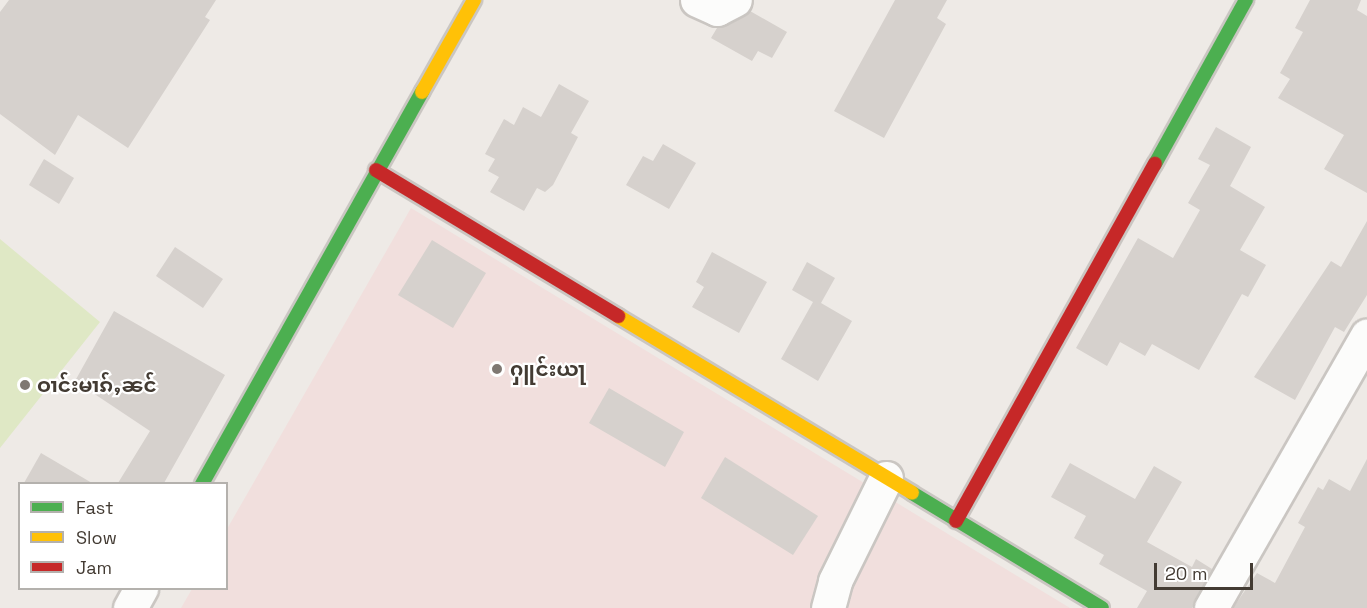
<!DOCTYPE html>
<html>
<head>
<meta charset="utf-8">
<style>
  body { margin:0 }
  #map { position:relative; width:1367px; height:608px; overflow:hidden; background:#eeeae6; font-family:"Space Grotesk","Noto Sans Myanmar",sans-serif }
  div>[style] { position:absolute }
  .medical>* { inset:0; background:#f1dfdd }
  .green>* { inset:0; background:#dfe8c5 }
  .building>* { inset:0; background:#d6d1cd }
  .roads { filter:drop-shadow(2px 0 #cac6c2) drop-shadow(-2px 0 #cac6c2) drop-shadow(0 2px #cac6c2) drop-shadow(0 -2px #cac6c2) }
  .street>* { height:33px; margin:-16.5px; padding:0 16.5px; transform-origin:16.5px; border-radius:16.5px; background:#fcfcfb }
  .fast>* { height:14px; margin:-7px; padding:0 7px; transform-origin:7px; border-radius:7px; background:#4caf50 }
  .slow>* { height:14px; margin:-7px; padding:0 7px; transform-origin:7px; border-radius:7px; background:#ffc107 }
  .jam>* { height:14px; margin:-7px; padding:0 7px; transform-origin:7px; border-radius:7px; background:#c62828 }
  .dots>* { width:16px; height:16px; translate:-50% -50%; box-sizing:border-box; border:3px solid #fff; border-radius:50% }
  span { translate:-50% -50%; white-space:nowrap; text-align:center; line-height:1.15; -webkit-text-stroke:4.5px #fff; paint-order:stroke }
  .poi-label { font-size:20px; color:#433b33; font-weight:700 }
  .left { translate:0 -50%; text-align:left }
  .legend { position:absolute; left:18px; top:482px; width:210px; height:108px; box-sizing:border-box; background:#fff; border:2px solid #b4b1ad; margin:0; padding:8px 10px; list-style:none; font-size:18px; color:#433b33 }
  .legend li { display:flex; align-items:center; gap:12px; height:30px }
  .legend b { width:30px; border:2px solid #b4b1ad }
  .scale { position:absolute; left:1154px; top:563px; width:99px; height:27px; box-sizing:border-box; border:3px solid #433b33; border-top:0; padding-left:8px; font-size:18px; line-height:21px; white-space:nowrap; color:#433b33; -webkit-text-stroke:4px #fff; paint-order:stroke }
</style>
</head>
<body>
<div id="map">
  <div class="medical">
    <i style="clip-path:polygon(411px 208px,1070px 608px,181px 608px,192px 589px,226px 588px,227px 529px)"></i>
  </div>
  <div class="green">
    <i style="clip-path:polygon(0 239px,100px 322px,0 448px)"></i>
  </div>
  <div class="building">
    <i style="clip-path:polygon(9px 0,216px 0,205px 17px,210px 20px,128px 148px,78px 115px,55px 155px,0 114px,0 12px)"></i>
    <i style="clip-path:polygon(895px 0,947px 0,937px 18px,946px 24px,884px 138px,834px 111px)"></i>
    <i style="clip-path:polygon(1310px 0,1361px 0,1357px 10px,1367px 16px,1367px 193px,1324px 169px,1344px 135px,1278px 98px,1290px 79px,1280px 73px,1303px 32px,1295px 28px)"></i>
    <i style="clip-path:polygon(750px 11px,787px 32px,772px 58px,758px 51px,752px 61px,711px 38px,717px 28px)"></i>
    <i style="clip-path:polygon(559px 84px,589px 101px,571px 133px,578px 137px,553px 185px,545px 192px,537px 188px,524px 211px,490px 192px,499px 177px,488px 171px,495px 159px,485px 154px,504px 119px,514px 125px,523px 107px,541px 117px)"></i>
    <i style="clip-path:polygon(1216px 127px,1251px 147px,1230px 186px,1265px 207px,1240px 250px,1266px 265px,1248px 297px,1242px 294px,1199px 370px,1152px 344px,1145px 356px,1120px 342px,1107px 366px,1076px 348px,1138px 238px,1173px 258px,1200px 210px,1188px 203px,1210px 165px,1198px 159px)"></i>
    <i style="clip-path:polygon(663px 144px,696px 163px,669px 209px,626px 185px,643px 156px,653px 161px)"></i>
    <i style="clip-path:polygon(44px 159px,74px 178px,59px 204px,29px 185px)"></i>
    <i style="clip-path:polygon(1367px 221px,1367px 295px,1344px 332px,1335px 327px,1295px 400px,1254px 377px,1331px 261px,1341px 267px)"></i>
    <i style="clip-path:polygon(432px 240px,486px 273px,453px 328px,398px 295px)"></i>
    <i style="clip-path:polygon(175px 247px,223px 279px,203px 308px,156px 276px)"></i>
    <i style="clip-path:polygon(712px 252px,767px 282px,739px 333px,692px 307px,704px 287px,696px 282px)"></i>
    <i style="clip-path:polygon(807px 262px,835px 278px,821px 303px,852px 321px,818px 381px,781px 359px,813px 302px,792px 290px)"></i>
    <i style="clip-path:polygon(114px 311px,225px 375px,164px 483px,118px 483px,150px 431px,75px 381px)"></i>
    <i style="clip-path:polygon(609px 388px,684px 432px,665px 467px,589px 423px)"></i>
    <i style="clip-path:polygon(41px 453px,92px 483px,24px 483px)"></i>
    <i style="clip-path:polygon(725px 457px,818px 516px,793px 555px,701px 498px)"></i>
    <i style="clip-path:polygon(1367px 459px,1367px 608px,1233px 608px,1257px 573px,1275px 583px,1305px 527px,1298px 523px,1318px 487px,1323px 490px,1329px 479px,1350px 491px)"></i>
    <i style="clip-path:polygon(1070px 463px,1135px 499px,1154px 466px,1182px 482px,1147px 542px,1192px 567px,1196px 559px,1212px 569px,1192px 608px,1137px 608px,1147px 591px,1099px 564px,1104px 555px,1074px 538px,1086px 516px,1051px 497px)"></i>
  </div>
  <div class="roads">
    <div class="street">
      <i style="left:697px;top:0;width:22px;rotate:24deg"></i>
      <i style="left:717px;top:9px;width:20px;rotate:-27deg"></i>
      <i style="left:130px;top:608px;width:23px;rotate:-61deg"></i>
      <i style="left:828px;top:608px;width:28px;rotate:-75deg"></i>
      <i style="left:835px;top:581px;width:115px;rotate:-63.7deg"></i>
      <i style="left:1211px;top:608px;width:314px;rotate:-60.2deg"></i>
    </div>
    <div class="fast">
      <i style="left:1155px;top:164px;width:188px;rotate:-61deg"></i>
      <i style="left:202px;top:484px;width:450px;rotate:-60.7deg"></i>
      <i style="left:912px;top:493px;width:222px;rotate:31.2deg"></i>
    </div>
    <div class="slow">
      <i style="left:422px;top:92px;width:106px;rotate:-60.5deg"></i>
      <i style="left:618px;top:316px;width:343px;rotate:31deg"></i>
    </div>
    <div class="jam">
      <i style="left:376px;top:170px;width:283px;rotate:31.1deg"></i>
      <i style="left:956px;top:521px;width:409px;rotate:-60.9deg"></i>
    </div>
  </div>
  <div class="dots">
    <i style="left:497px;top:369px;background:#7f7872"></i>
    <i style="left:25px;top:385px;background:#7f7872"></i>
  </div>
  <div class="poi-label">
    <span class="left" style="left:510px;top:369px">ႁူင်းယႃ</span>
    <span class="left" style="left:37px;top:385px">ဝၢင်းမၢၵ်ႇၼင်</span>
  </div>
  <ul class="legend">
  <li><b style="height:8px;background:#4caf50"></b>Fast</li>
  <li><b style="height:8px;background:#ffc107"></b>Slow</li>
  <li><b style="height:8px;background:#c62828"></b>Jam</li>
  </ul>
  <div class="scale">20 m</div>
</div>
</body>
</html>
